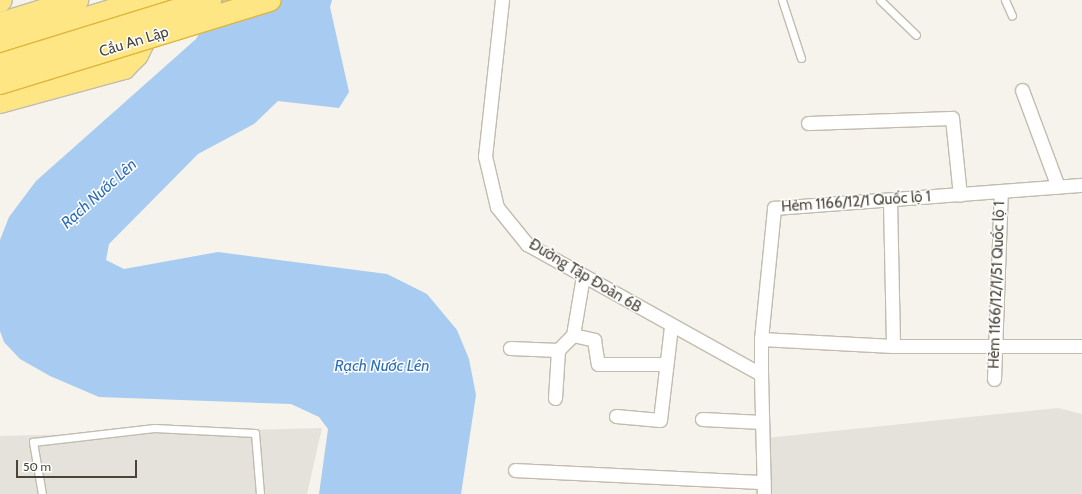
<!DOCTYPE html>
<html>
<head>
<meta charset="utf-8">
<style>
  body { margin:0 }
  #map { position:relative; width:1082px; height:494px; overflow:hidden; background:#f5f3eb; font-family:Cabin,sans-serif }
  div>[style] { position:absolute }
  .industrial>* { inset:0; background:#e5e2dc }
  .water>* { inset:0; background:#a8cbf1 }
  .roads { filter:drop-shadow(1px 0 #c1bcad) drop-shadow(-1px 0 #c1bcad) drop-shadow(0 1px #c1bcad) drop-shadow(0 -1px #c1bcad) }
  .service>* { height:7px; margin:-3.5px; padding:0 3.5px; transform-origin:3.5px; border-radius:3.5px; background:#fff }
  .minor>* { height:13px; margin:-6.5px; padding:0 6.5px; transform-origin:6.5px; border-radius:6.5px; background:#fff }
  .trunk>* { height:22px; margin:-11px; padding:0 11px; transform-origin:11px; border-radius:11px; background:#fee684 }
  .bridges { filter:drop-shadow(1px 0 #dfb53b) drop-shadow(-1px 0 #dfb53b) drop-shadow(0 1px #dfb53b) drop-shadow(0 -1px #dfb53b) }
  .trunk-bridge>* { height:22px; margin:-11px; padding:0 11px; transform-origin:11px; border-radius:11px; background:#fee684 }
  span { translate:-50% -50%; white-space:nowrap; text-align:center; line-height:1.15; -webkit-text-stroke:3px #fff; paint-order:stroke }
  .street-label { font-size:15px; color:#4a4538 }
  .water-label { font-size:16px; color:#2f6fb8; font-style:italic }
  .scale { position:absolute; left:16px; top:460px; width:121px; height:18px; box-sizing:border-box; border:2px solid #4a4538; border-top:0; padding-left:5px; font-size:12px; line-height:14px; white-space:nowrap; color:#4a4538; -webkit-text-stroke:3px #fff; paint-order:stroke }
</style>
</head>
<body>
<div id="map">
  <div class="industrial">
    <i style="clip-path:polygon(1058px 408px,1082px 414px,1082px 494px,755px 494px,766px 438px)"></i>
    <i style="clip-path:polygon(322px 428px,307px 494px,0 494px,0 436px)"></i>
  </div>
  <div class="water">
    <i style="clip-path:polygon(220px 0,332px 0,330px 7px,349px 92px,339px 108px,278px 101px,254px 124px,198px 154px,109px 244px,106px 260px,124px 269px,218px 252px,387px 274px,427px 294px,457px 330px,469px 359px,476px 395px,461px 494px,319px 494px,328px 429px,319px 417px,291px 404px,99px 397px,50px 376px,20px 359px,4px 342px,0 331px,0 240px,9px 217px,36px 181px,196px 39px)"></i>
  </div>
  <div class="roads">
    <div class="service">
      <i style="left:782px;top:0;width:61px;rotate:71.9deg"></i>
      <i style="left:880px;top:0;width:50px;rotate:44.2deg"></i>
      <i style="left:1005px;top:0;width:17px;rotate:66deg"></i>
      <i style="left:42px;top:494px;width:53px;rotate:-99.8deg"></i>
      <i style="left:33px;top:442px;width:122px;rotate:-6.6deg"></i>
      <i style="left:154px;top:428px;width:101px;rotate:2.8deg"></i>
      <i style="left:255px;top:433px;width:61px;rotate:85.3deg"></i>
    </div>
    <div class="minor">
      <i style="left:502px;top:0;width:157px;rotate:96.2deg"></i>
      <i style="left:485px;top:156px;width:52px;rotate:76.8deg"></i>
      <i style="left:497px;top:207px;width:48px;rotate:51deg"></i>
      <i style="left:527px;top:244px;width:268px;rotate:29.1deg"></i>
      <i style="left:761px;top:374px;width:120px;rotate:88.6deg"></i>
      <i style="left:1022px;top:90px;width:103px;rotate:69.6deg"></i>
      <i style="left:808px;top:123px;width:144px;rotate:-2deg"></i>
      <i style="left:952px;top:118px;width:77px;rotate:84.1deg"></i>
      <i style="left:890px;top:200px;width:146px;rotate:88.8deg"></i>
      <i style="left:573px;top:335px;width:22px;rotate:13deg"></i>
      <i style="left:594px;top:340px;width:24px;rotate:81deg"></i>
      <i style="left:598px;top:364px;width:66px"></i>
      <i style="left:761px;top:339px;width:132px;rotate:3deg"></i>
      <i style="left:893px;top:346px;width:189px"></i>
      <i style="left:510px;top:348px;width:48px;rotate:2.4deg"></i>
      <i style="left:761px;top:374px;width:35px;rotate:-90deg"></i>
      <i style="left:761px;top:339px;width:132px;rotate:-84.3deg"></i>
      <i style="left:774px;top:208px;width:309px;rotate:-4.3deg"></i>
      <i style="left:994px;top:379px;width:187px;rotate:-87.9deg"></i>
      <i style="left:555px;top:398px;width:48px;rotate:-86.4deg"></i>
      <i style="left:558px;top:350px;width:21px;rotate:-45deg"></i>
      <i style="left:573px;top:335px;width:60px;rotate:-80.4deg"></i>
      <i style="left:616px;top:416px;width:44px;rotate:5.2deg"></i>
      <i style="left:660px;top:420px;width:94px;rotate:-83.3deg"></i>
      <i style="left:702px;top:419px;width:60px;rotate:2.9deg"></i>
      <i style="left:515px;top:470px;width:249px;rotate:2.8deg"></i>
    </div>
    <div class="trunk">
      <i style="left:0;top:1px;width:1px;rotate:-45deg"></i>
      <i style="left:0;top:24px;width:81px;rotate:-17.3deg"></i>
      <i style="left:0;top:45px;width:153px;rotate:-17.1deg"></i>
      <i style="left:0;top:102px;width:129px;rotate:-15.3deg"></i>
      <i style="left:124px;top:68px;width:18px;rotate:-45deg"></i>
      <i style="left:137px;top:55px;width:61px;rotate:-63.9deg"></i>
    </div>
  </div>
  <div class="bridges">
    <div class="trunk-bridge">
      <i style="left:0;top:65px;width:220px;rotate:-17.2deg"></i>
      <i style="left:0;top:83px;width:282px;rotate:-17.1deg"></i>
    </div>
  </div>
  <div class="street-label">
    <span style="left:134px;top:42px;rotate:-17deg">Cầu An Lập</span>
    <span style="left:856px;top:202px;rotate:-4deg">Hẻm 1166/12/1 Quốc lộ 1</span>
    <span style="left:585px;top:276px;rotate:31deg">Đường Tập Đoàn 6B</span>
    <span style="left:997px;top:285px;rotate:-88deg">Hẻm 1166/12/1/51 Quốc lộ 1</span>
  </div>
  <div class="water-label">
    <span style="left:99px;top:194px;rotate:-42deg">Rạch Nước Lên</span>
    <span style="left:382px;top:366px">Rạch Nước Lên</span>
  </div>
  <div class="scale">50 m</div>
</div>
</body>
</html>
